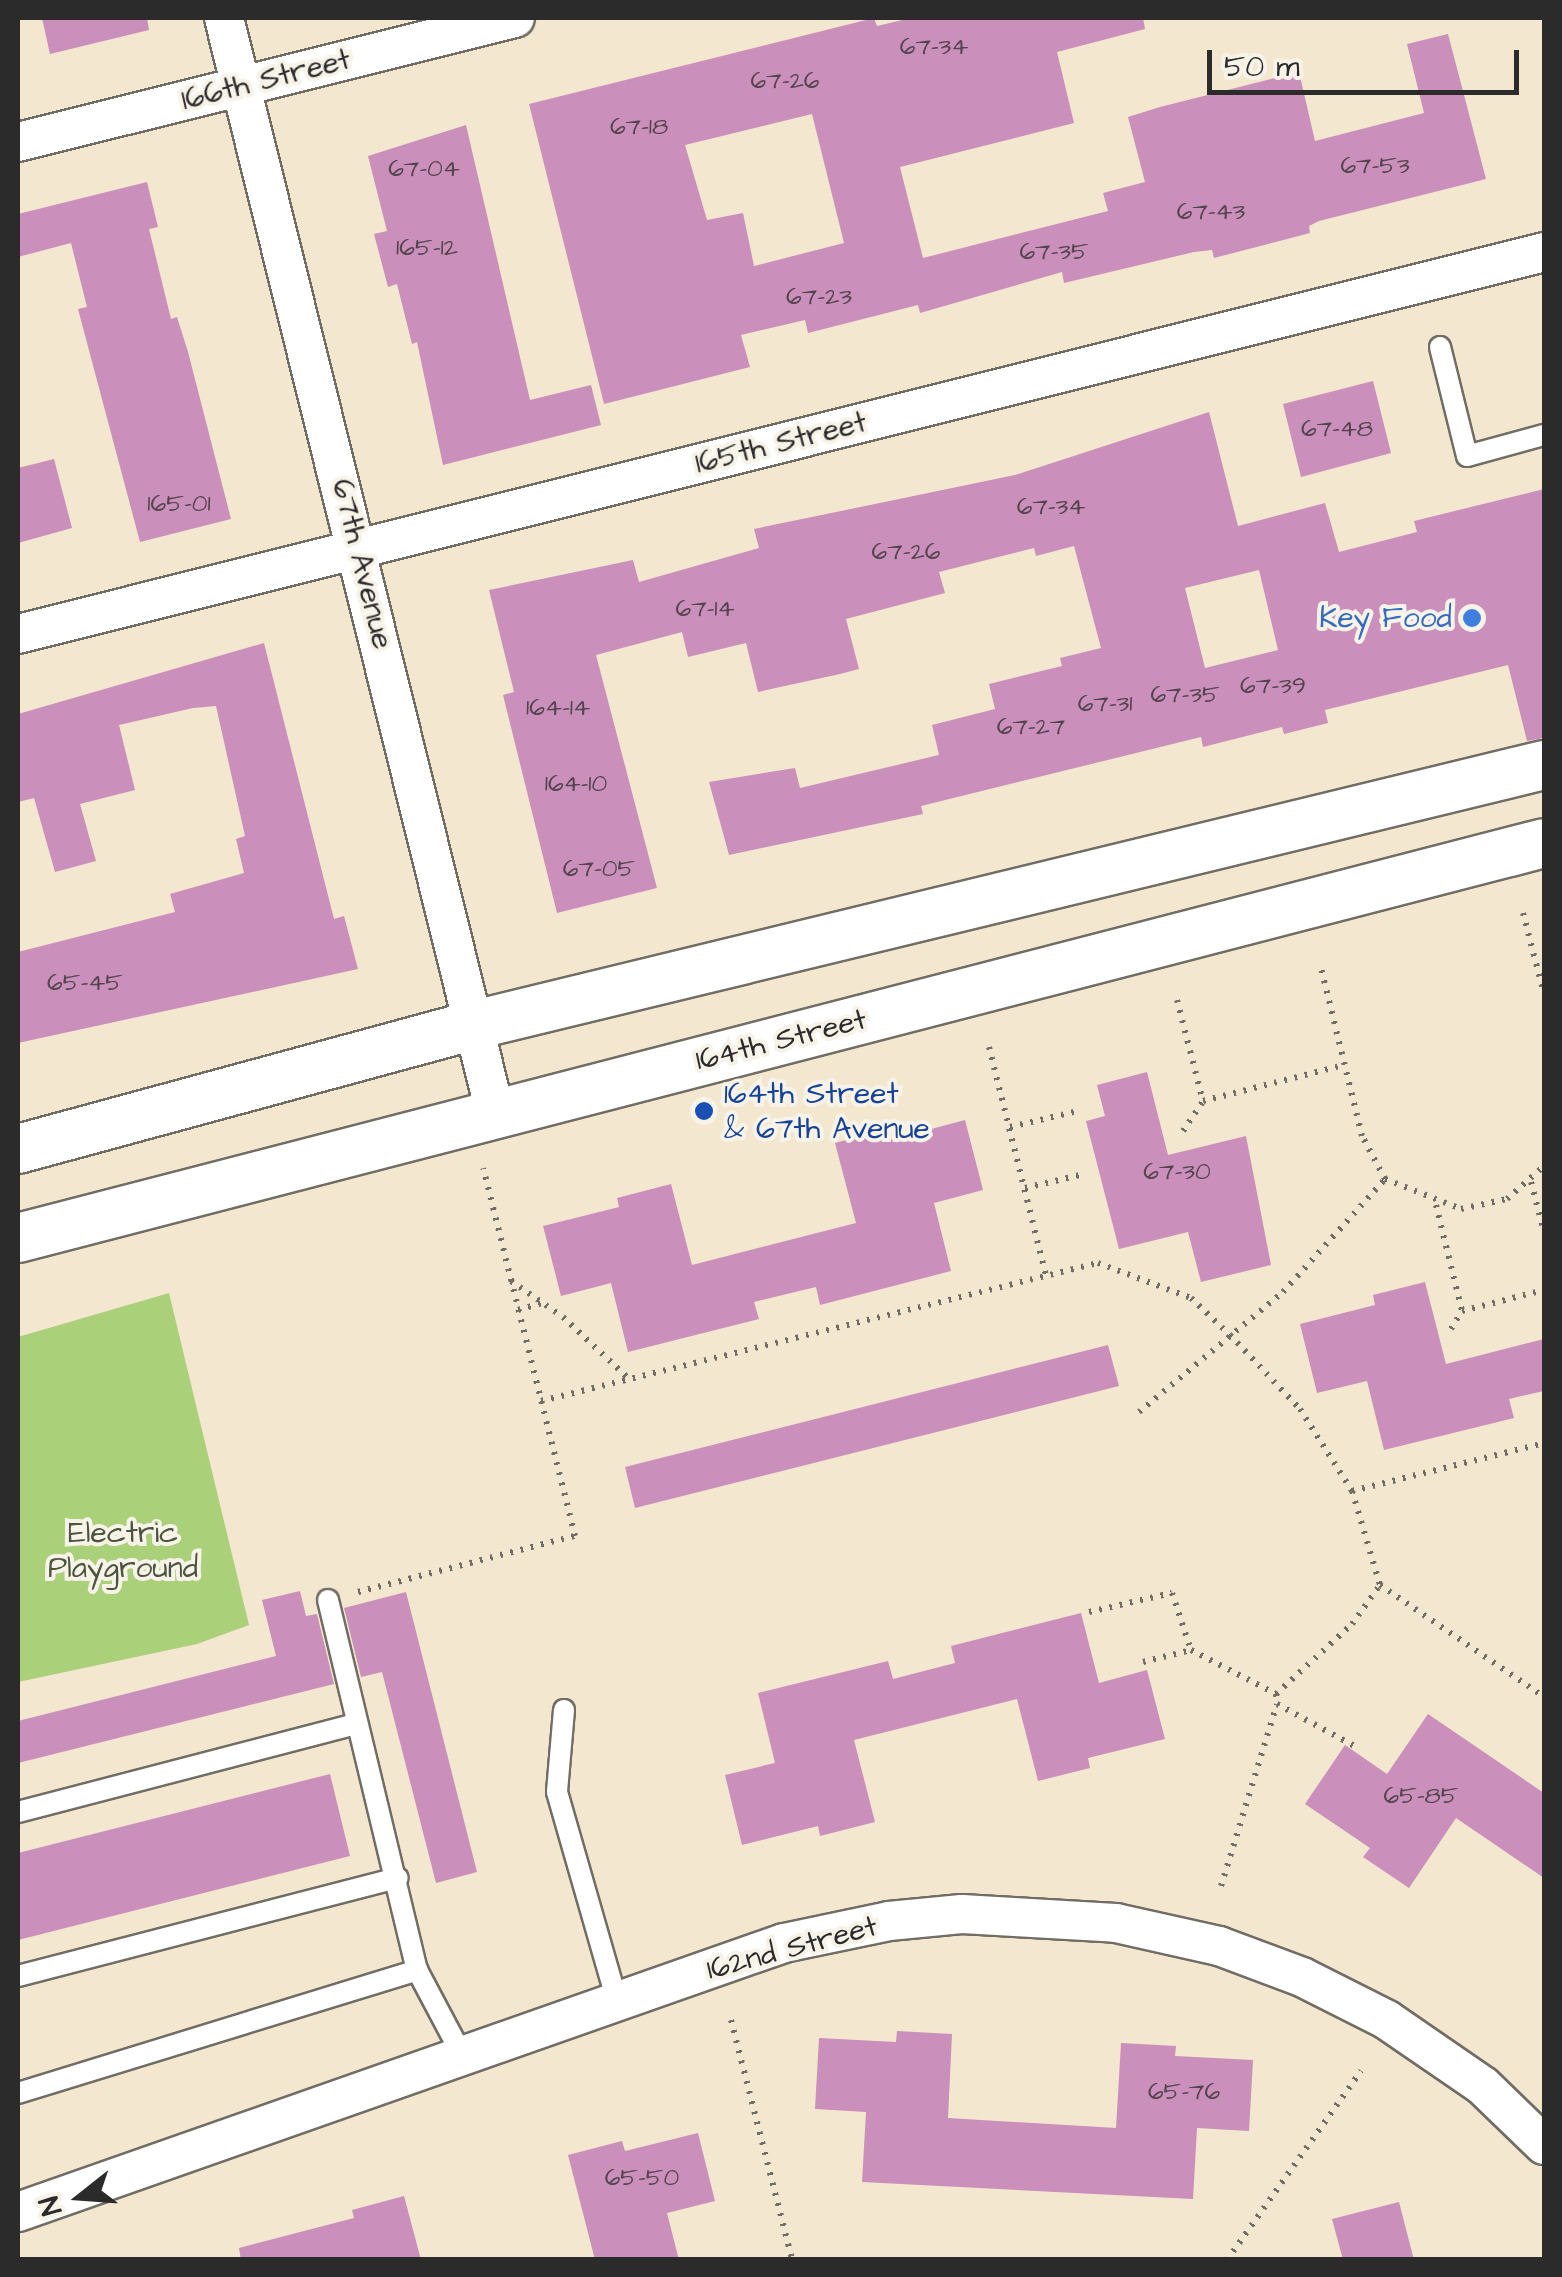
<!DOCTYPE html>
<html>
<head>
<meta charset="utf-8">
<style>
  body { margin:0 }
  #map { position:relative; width:1562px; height:2277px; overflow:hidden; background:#f3e7d0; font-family:"Architects Daughter",sans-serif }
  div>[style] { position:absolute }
  .green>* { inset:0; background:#aad07a }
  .building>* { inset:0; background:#ca8fba }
  .path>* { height:6px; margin-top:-3px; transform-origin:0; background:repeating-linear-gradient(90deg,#716d65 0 2.5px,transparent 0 10.5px) }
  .roads { filter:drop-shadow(2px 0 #716d65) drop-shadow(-2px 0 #716d65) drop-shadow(0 2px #716d65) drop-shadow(0 -2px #716d65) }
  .service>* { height:20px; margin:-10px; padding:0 10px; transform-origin:10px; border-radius:10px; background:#fff }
  .minor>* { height:38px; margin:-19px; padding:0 19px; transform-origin:19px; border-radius:19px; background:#fff }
  .tertiary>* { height:48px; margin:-24px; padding:0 24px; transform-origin:24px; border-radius:24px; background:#fff }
  .dots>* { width:28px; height:28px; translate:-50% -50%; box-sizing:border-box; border:5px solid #f7f3e8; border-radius:50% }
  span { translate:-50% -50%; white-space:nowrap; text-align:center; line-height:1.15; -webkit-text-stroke:8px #f7f3e8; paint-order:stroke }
  .number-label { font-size:25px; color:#53444f }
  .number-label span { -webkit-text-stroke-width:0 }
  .street-label { font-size:30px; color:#2b2b2b }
  .shop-label { font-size:30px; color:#366cbe }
  .right { translate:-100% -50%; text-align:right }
  .transit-label { font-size:30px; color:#164399 }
  .left { translate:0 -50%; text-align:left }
  .park-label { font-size:30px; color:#4b543f }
  .frame { position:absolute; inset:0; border:20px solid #2b2b2b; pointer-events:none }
  .north { position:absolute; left:30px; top:2147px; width:100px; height:100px; -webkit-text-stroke:8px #f7f3e8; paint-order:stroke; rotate:253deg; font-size:28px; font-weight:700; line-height:40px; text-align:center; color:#2b2b2b }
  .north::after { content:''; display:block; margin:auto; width:35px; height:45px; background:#2b2b2b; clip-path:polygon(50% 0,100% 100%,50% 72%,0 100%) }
  .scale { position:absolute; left:1207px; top:50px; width:312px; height:45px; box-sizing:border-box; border:5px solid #2b2b2b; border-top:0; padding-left:12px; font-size:30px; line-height:35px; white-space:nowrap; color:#2b2b2b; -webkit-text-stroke:8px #f7f3e8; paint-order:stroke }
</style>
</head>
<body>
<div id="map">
  <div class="green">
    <i style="clip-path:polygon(169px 1293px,249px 1625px,197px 1644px,18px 1682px,18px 1337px)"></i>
  </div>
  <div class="building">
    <i style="clip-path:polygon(42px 18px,147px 18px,149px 30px,50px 54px)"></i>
    <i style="clip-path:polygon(evenodd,874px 18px,877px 26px,911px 18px,1143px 18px,1145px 29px,1057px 52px,1074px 123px,900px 167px,923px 258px,1108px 211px,1103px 193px,1145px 182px,1128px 117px,1160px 107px,1299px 72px,1315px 141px,1424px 113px,1407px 44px,1448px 34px,1486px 179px,1319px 221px,1309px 226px,1310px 233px,1214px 258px,1212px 250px,1194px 252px,1064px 283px,1062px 272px,920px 313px,918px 305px,808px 333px,805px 320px,741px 335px,750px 367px,604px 404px,529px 104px,874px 18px,812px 114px,844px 243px,754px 266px,743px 213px,707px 220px,685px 145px,812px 114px)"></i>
    <i style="clip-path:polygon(466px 125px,530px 400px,591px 385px,601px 425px,443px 465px,417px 342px,412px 344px,397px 284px,388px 287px,374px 234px,387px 231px,368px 156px)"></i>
    <i style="clip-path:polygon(147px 182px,158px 227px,149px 229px,171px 319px,177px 317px,188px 352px,231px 519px,140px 542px,78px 309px,87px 307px,71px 243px,18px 257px,18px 214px)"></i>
    <i style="clip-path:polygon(1373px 381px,1391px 453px,1301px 477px,1283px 404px)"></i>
    <i style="clip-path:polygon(evenodd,1209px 412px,1238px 526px,1325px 503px,1339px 552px,1417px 532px,1414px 521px,1544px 489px,1544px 738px,1527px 741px,1508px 665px,1325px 710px,1328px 723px,1284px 734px,1282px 727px,1203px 747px,1201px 737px,921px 806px,923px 814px,729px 855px,709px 782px,795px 768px,800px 788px,939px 755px,932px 725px,995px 709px,989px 684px,1062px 666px,1060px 658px,1101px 648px,1074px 546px,1036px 556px,1034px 548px,939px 572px,945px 593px,846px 619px,859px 669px,840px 674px,758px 692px,746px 643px,688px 657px,682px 632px,596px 655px,657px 888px,557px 913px,503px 695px,514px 692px,489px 590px,633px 560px,639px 582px,759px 548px,754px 529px,1015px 475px,1209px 412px,1259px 570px,1278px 650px,1205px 668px,1185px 588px,1259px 570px)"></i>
    <i style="clip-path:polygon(54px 459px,72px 528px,18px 543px,18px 468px)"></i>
    <i style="clip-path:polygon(264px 643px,334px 919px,344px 916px,358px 969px,18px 1043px,18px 952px,175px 912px,170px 894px,244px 873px,236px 839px,245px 836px,216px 706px,193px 708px,119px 725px,135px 790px,80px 804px,96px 861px,55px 872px,34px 798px,18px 802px,18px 714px)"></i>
    <i style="clip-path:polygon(1147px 1072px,1168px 1155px,1246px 1136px,1271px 1265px,1201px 1282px,1188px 1232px,1119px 1249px,1086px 1121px,1105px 1116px,1097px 1085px)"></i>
    <i style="clip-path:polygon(965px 1120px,983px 1190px,934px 1203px,951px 1271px,820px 1305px,816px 1287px,754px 1302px,759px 1319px,628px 1352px,611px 1283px,561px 1296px,543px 1226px,619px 1207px,617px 1198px,671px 1184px,692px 1265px,856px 1223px,835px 1143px,887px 1129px,890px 1140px)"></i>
    <i style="clip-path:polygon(1425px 1282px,1446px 1364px,1544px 1339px,1544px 1391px,1509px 1399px,1514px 1418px,1384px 1450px,1367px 1381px,1317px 1393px,1300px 1324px,1375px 1305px,1373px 1295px)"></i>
    <i style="clip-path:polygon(1108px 1345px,1119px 1386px,635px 1508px,625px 1467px)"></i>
    <i style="clip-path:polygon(300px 1591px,306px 1616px,317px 1614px,334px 1684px,18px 1763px,18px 1721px,276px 1656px,262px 1600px)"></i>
    <i style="clip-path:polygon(406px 1592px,477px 1872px,436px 1883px,382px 1672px,361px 1677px,344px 1608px)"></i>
    <i style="clip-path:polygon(1081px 1613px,1099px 1683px,1147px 1670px,1165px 1739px,1088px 1758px,1090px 1768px,1038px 1781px,1017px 1699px,854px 1740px,875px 1822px,820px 1836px,818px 1826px,742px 1845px,725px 1775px,775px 1763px,758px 1693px,888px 1661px,893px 1679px,955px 1663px,951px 1646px)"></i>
    <i style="clip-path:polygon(1428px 1714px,1544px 1793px,1544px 1878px,1456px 1818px,1409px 1888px,1363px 1857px,1370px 1848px,1305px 1804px,1345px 1745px,1387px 1774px)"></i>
    <i style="clip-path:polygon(330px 1774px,350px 1856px,18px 1940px,18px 1853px)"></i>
    <i style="clip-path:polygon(897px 2031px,952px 2034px,948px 2118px,1116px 2128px,1121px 2043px,1176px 2046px,1175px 2056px,1253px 2060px,1249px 2131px,1197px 2128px,1193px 2199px,862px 2182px,866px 2112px,815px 2109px,819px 2038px,896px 2042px)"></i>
    <i style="clip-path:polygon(698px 2133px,715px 2201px,667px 2213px,679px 2260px,595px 2260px,568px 2155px,622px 2141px,625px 2151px)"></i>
    <i style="clip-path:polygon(404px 2196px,421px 2260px,241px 2260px,239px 2248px,354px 2218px,352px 2210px)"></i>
    <i style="clip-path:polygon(1399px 2202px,1414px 2260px,1343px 2260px,1332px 2219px)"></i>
  </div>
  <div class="path">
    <i style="left:1523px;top:913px;width:84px;rotate:75.5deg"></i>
    <i style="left:1177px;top:1000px;width:104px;rotate:75.6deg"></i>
    <i style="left:1203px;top:1101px;width:146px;rotate:-14.3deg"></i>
    <i style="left:989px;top:1047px;width:236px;rotate:76deg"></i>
    <i style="left:1010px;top:1127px;width:66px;rotate:-13.2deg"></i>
    <i style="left:1183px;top:1131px;width:36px;rotate:-56deg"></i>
    <i style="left:1385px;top:1179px;width:82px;rotate:21.5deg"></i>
    <i style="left:1461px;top:1209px;width:47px;rotate:-12.3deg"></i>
    <i style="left:1507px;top:1199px;width:50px;rotate:-41.7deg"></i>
    <i style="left:1531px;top:1182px;width:52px;rotate:75.4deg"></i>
    <i style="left:1025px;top:1188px;width:61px;rotate:-13.3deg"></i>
    <i style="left:1436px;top:1205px;width:109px;rotate:76.2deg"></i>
    <i style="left:511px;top:1281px;width:63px;rotate:34.7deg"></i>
    <i style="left:563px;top:1317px;width:91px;rotate:43.2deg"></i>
    <i style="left:518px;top:1310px;width:26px;rotate:-16deg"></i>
    <i style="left:1451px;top:1329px;width:21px;rotate:-59deg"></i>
    <i style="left:1462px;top:1311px;width:85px;rotate:-14.4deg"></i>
    <i style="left:541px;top:1401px;width:574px;rotate:-13.92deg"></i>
    <i style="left:1098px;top:1263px;width:99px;rotate:20.6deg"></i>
    <i style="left:1191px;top:1298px;width:54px;rotate:43.5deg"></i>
    <i style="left:1230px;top:1335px;width:102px;rotate:46.6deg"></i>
    <i style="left:1300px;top:1409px;width:97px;rotate:57.6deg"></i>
    <i style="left:1352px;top:1491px;width:98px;rotate:73.4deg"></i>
    <i style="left:1380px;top:1585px;width:199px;rotate:34.3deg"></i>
    <i style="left:1139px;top:1412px;width:187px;rotate:-39.8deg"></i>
    <i style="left:1283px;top:1292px;width:152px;rotate:-47.9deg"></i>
    <i style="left:1385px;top:1179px;width:49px;rotate:-118.1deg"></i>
    <i style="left:1362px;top:1136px;width:177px;rotate:-103.7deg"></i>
    <i style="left:1352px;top:1491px;width:198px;rotate:-14deg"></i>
    <i style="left:358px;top:1592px;width:224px;rotate:-14.5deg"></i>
    <i style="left:575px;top:1536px;width:379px;rotate:-104deg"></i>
    <i style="left:1089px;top:1612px;width:85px;rotate:-12.9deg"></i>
    <i style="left:1172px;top:1593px;width:60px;rotate:71.6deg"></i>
    <i style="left:1191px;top:1650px;width:96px;rotate:27.4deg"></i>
    <i style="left:1276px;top:1694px;width:103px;rotate:-42.6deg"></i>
    <i style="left:1352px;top:1624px;width:48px;rotate:-54.3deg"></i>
    <i style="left:1143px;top:1662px;width:49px;rotate:-14deg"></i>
    <i style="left:1276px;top:1694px;width:10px;rotate:84deg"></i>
    <i style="left:1277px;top:1704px;width:94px;rotate:28.5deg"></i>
    <i style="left:1221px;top:1886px;width:190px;rotate:-72.9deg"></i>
    <i style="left:731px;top:2020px;width:248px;rotate:75.7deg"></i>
    <i style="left:1227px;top:2260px;width:232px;rotate:-54.7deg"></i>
  </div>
  <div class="roads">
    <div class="service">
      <i style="left:1440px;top:347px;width:112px;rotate:76.1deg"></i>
      <i style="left:1467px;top:456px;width:80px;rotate:-15.3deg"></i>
      <i style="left:328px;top:1600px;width:381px;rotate:76.5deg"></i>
      <i style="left:417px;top:1970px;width:96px;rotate:62.1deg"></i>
      <i style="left:564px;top:1710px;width:82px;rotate:94.9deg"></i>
      <i style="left:557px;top:1792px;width:217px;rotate:74deg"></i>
      <i style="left:18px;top:1812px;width:350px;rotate:-14.6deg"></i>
      <i style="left:18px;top:1976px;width:392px;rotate:-14.5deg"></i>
      <i style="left:18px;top:2093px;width:418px;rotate:-17.1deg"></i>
    </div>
    <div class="minor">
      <i style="left:224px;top:18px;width:1127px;rotate:76.09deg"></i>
      <i style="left:18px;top:142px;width:512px;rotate:-14.01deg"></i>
      <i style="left:18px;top:634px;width:1573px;rotate:-14.05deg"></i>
      <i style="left:18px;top:2212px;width:812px;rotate:-19.35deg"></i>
      <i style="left:784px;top:1943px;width:107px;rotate:-11.8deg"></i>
      <i style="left:889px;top:1921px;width:73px;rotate:-5.5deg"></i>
      <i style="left:962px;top:1914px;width:154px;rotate:3.3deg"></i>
      <i style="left:1116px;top:1923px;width:106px;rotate:12.6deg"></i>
      <i style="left:1219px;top:1946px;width:89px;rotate:20.5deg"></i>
      <i style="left:1302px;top:1977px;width:95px;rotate:26.8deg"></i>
      <i style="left:1387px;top:2020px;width:116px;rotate:34.5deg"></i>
      <i style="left:1483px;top:2086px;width:85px;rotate:44deg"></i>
    </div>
    <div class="tertiary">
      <i style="left:18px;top:1149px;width:473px;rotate:-15.2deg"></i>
      <i style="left:474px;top:1025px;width:1101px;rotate:-13.66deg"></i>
      <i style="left:18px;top:1238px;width:1576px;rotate:-14.51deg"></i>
    </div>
  </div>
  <div class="dots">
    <i style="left:1472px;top:618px;background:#3f7fe0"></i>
    <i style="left:704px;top:1111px;background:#1a4fb4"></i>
  </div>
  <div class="number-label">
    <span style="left:934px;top:47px">67-34</span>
    <span style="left:785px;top:81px">67-26</span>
    <span style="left:639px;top:127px">67-18</span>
    <span style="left:1375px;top:166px">67-53</span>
    <span style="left:424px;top:169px">67-04</span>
    <span style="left:1211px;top:212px">67-43</span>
    <span style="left:427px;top:248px">165-12</span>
    <span style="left:1054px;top:252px">67-35</span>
    <span style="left:819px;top:297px">67-23</span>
    <span style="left:1337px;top:429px">67-48</span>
    <span style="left:179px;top:504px">165-01</span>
    <span style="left:1051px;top:507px">67-34</span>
    <span style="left:906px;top:552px">67-26</span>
    <span style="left:705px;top:609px">67-14</span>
    <span style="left:1273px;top:686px">67-39</span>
    <span style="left:1185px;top:695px">67-35</span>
    <span style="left:1105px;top:704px">67-31</span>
    <span style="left:558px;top:708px">164-14</span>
    <span style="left:1031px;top:727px">67-27</span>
    <span style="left:576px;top:784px">164-10</span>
    <span style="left:599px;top:869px">67-05</span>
    <span style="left:85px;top:983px">65-45</span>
    <span style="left:1177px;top:1172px">67-30</span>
    <span style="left:1421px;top:1796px">65-85</span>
    <span style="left:1184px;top:2092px">65-76</span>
    <span style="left:642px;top:2178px">65-50</span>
  </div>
  <div class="street-label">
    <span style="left:266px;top:80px;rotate:-14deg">166th Street</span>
    <span style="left:781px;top:443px;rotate:-14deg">165th Street</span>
    <span style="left:362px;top:564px;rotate:76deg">67th Avenue</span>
    <span style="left:781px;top:1040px;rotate:-14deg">164th Street</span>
    <span style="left:792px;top:1948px;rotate:-15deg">162nd Street</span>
  </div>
  <div class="shop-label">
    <span class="right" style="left:1452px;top:618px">Key Food</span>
  </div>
  <div class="transit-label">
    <span class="left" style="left:724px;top:1111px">164th Street<br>&amp; 67th Avenue</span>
  </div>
  <div class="park-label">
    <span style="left:123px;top:1550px">Electric<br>Playground</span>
  </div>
  <div class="frame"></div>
  <div class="north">N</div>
  <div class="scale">50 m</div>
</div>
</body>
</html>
